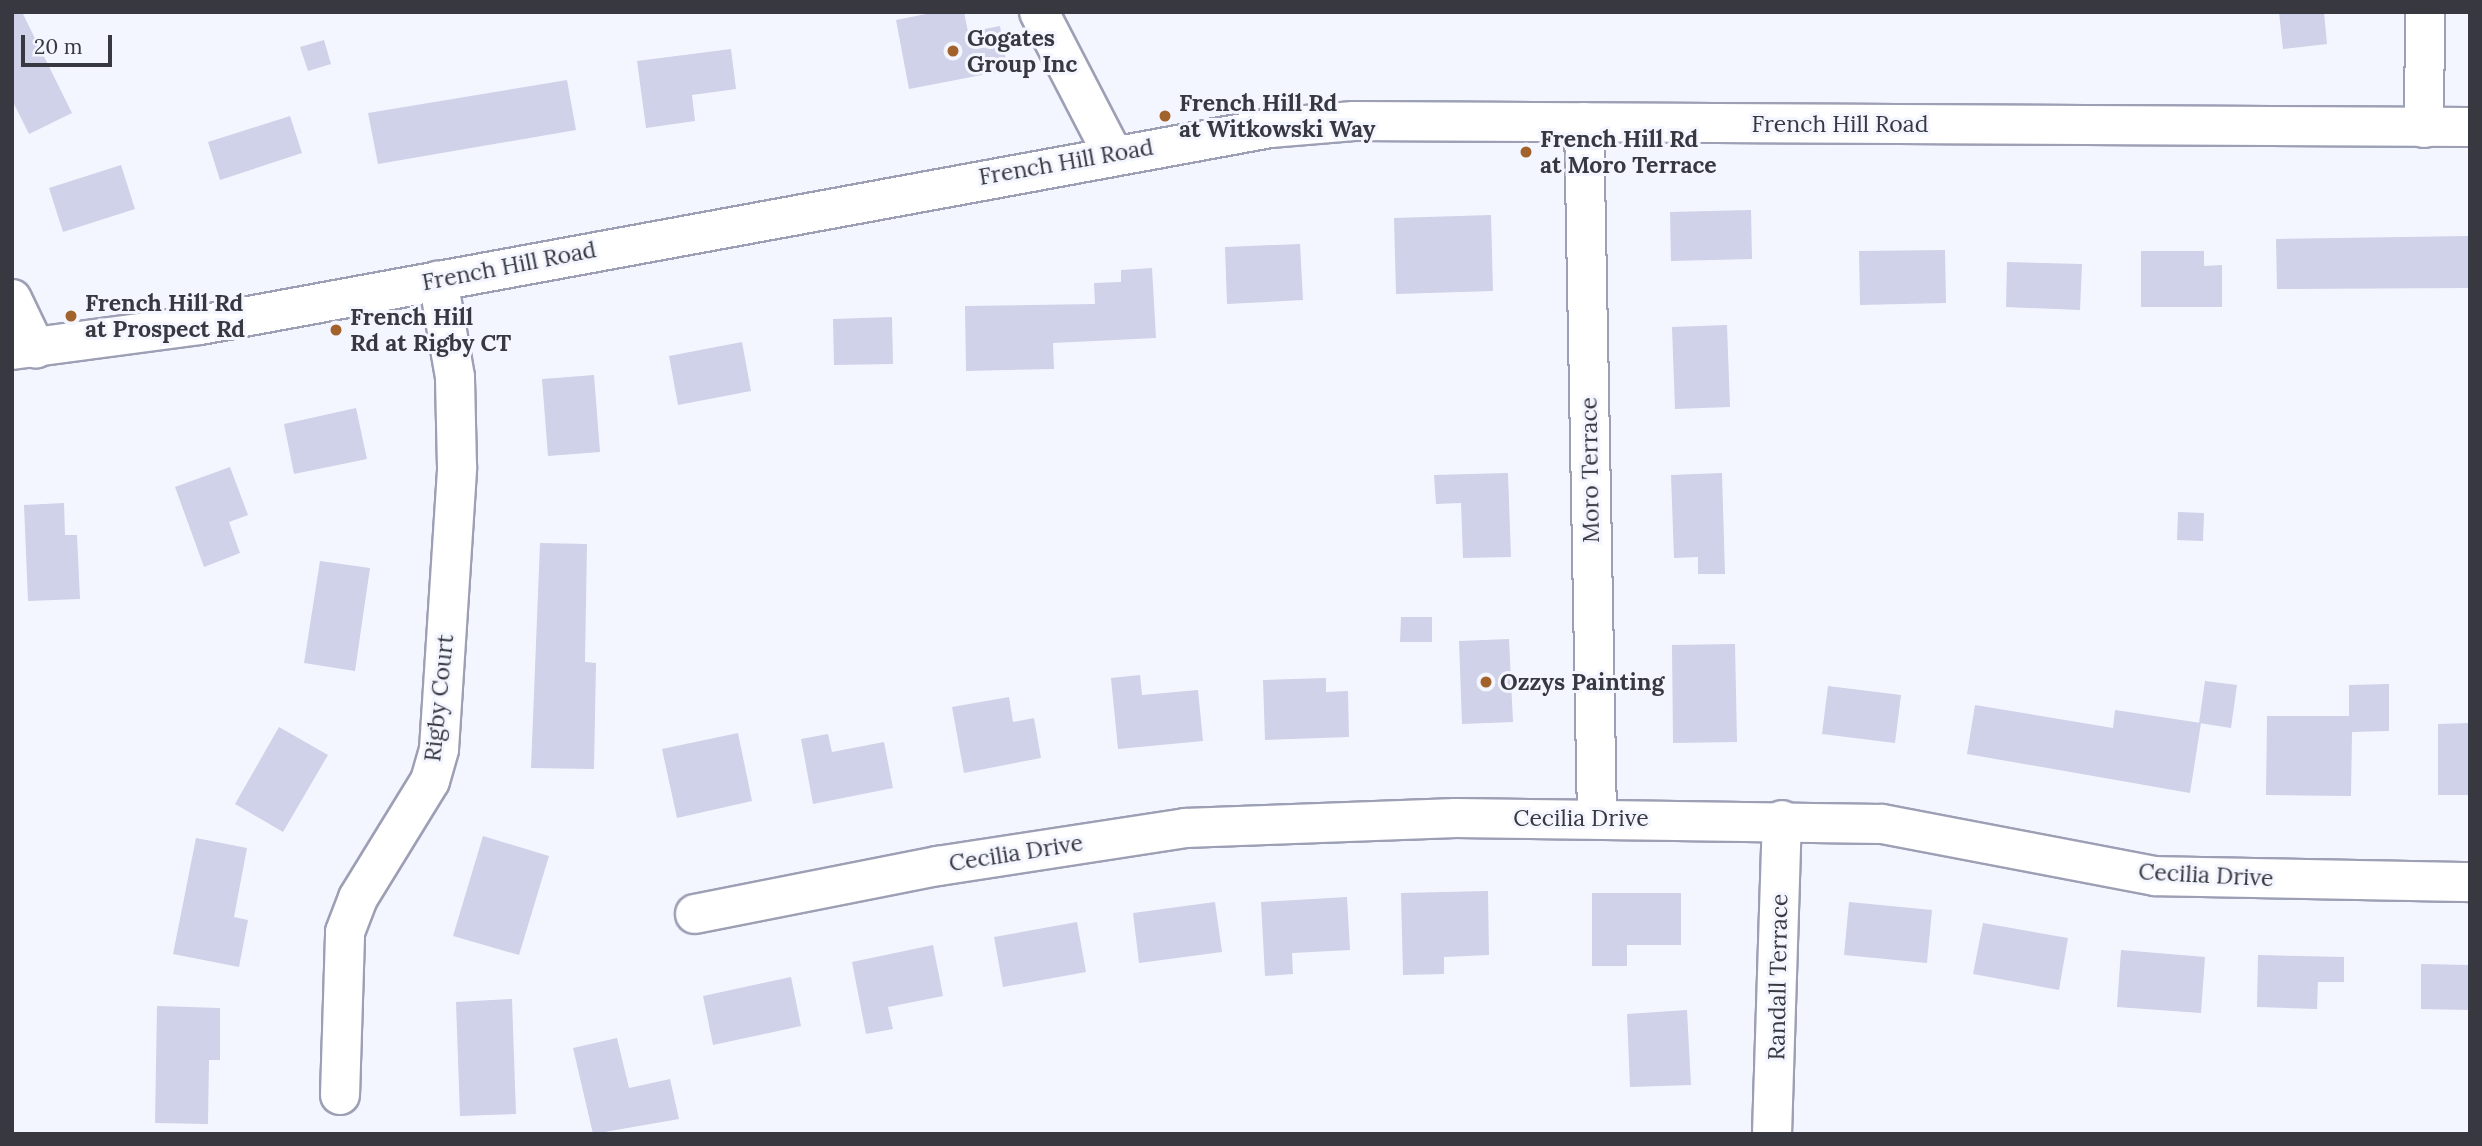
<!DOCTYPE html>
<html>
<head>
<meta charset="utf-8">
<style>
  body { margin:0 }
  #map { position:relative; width:2482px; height:1146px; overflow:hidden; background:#f4f6ff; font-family:Lora,serif }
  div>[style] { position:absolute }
  .building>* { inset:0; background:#cfd2e8 }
  .roads { filter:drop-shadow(2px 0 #9da0b5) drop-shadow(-2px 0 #9da0b5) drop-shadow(0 2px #9da0b5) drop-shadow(0 -2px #9da0b5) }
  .minor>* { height:38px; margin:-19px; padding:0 19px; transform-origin:19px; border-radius:19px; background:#fff }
  .major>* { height:38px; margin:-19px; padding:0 19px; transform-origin:19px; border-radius:19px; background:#fff }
  .dots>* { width:19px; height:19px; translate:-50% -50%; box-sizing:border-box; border:4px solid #f4f6ff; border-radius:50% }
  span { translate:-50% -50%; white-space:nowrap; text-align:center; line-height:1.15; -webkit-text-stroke:6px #f4f6ff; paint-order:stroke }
  .poi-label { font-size:23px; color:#373840; font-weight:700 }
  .left { translate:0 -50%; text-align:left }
  .street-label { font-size:23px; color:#373840 }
  .frame { position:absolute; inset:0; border:14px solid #373840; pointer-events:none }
  .scale { position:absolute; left:21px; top:35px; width:91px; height:32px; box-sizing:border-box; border:4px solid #373840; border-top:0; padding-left:9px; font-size:21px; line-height:24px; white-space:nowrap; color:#373840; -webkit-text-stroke:5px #f4f6ff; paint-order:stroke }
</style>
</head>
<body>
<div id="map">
  <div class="building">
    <i style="clip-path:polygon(12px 12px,22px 12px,72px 113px,29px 134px,12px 100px)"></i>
    <i style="clip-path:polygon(936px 12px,964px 12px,968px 32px,1000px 26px,1008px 70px,909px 89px,896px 20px)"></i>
    <i style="clip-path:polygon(2279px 12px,2324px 12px,2327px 44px,2283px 49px)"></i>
    <i style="clip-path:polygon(324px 40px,331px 64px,308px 71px,300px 47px)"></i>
    <i style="clip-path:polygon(731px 49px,736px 89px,692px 95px,695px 121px,646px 128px,637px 61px)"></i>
    <i style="clip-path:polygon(567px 80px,576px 130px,378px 164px,368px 113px)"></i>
    <i style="clip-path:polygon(290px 116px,302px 153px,220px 180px,208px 142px)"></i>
    <i style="clip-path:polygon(121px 165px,135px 209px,63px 232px,49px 188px)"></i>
    <i style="clip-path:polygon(1751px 210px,1752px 259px,1671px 261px,1670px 212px)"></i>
    <i style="clip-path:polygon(1491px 215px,1493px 291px,1396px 294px,1394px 218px)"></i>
    <i style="clip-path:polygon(2470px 236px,2470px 288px,2277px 289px,2276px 239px)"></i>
    <i style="clip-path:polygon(1300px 244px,1303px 300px,1227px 304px,1225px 247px)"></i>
    <i style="clip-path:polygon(1945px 250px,1946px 303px,1860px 305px,1859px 251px)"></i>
    <i style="clip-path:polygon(2141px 251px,2204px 251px,2204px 266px,2222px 265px,2222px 307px,2141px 307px)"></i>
    <i style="clip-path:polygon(2007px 262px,2082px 264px,2080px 310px,2006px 307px)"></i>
    <i style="clip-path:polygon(1152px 268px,1156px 338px,1053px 343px,1054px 369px,966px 371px,965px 306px,1095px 304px,1094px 283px,1121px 282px,1121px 270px)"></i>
    <i style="clip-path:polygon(892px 317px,893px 364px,834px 365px,833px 319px)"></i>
    <i style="clip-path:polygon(1727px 325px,1730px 407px,1675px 409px,1672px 327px)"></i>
    <i style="clip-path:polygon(742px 342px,751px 391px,678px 405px,669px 356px)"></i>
    <i style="clip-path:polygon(594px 375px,600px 452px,548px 456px,542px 379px)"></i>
    <i style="clip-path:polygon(356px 408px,367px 459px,294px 474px,284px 424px)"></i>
    <i style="clip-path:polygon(230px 467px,248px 515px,229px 522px,240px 553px,204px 567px,175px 487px)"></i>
    <i style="clip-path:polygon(1508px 473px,1511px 557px,1463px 558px,1461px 503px,1436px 504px,1434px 475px)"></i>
    <i style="clip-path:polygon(1722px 473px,1725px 574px,1698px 574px,1698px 557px,1674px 558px,1671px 475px)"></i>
    <i style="clip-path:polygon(64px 503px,65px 535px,77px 535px,80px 599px,28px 601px,24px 505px)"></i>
    <i style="clip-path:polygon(2178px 512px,2204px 513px,2203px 541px,2177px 540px)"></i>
    <i style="clip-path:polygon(540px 543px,587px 544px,585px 662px,596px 663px,594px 769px,531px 768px)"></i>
    <i style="clip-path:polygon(320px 561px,370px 568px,355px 671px,304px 663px)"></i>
    <i style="clip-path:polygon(1401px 617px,1432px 617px,1432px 642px,1400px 642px)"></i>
    <i style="clip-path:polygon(1509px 639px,1513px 722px,1462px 724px,1459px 641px)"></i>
    <i style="clip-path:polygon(1735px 644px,1737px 742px,1673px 743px,1672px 645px)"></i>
    <i style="clip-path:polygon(1140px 675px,1142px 695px,1198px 690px,1203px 741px,1118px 749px,1111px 678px)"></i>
    <i style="clip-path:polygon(1326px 678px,1326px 692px,1348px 691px,1349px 737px,1265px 740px,1263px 680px)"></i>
    <i style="clip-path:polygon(2205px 681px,2237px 685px,2231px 728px,2199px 723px)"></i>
    <i style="clip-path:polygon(2389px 684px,2389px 731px,2352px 732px,2351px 796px,2266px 795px,2267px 716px,2349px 716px,2349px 685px)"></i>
    <i style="clip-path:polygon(1828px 686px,1901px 695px,1895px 743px,1822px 734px)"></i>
    <i style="clip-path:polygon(1009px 697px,1013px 722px,1034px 718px,1041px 758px,964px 773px,952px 707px)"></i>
    <i style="clip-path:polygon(1975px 705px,2113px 728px,2115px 710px,2201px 723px,2190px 793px,1967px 754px)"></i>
    <i style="clip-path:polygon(2470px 723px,2470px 795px,2438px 795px,2438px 724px)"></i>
    <i style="clip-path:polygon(279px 727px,328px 755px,283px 832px,235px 804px)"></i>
    <i style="clip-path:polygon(738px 733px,752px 801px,677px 818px,662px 749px)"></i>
    <i style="clip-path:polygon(828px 734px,832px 752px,884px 742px,893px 788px,813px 804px,801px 739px)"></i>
    <i style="clip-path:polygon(483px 836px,549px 856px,519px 955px,453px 936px)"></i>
    <i style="clip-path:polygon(196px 838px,247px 848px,234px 917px,248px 920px,239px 967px,173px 954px)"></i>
    <i style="clip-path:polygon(1488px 891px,1489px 955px,1444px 957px,1444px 974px,1403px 975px,1401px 893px)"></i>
    <i style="clip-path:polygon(1592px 893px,1681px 893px,1681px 945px,1627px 945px,1627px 966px,1592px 966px)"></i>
    <i style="clip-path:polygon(1347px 897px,1350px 950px,1292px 953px,1293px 974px,1265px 976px,1261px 902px)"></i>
    <i style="clip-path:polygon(1215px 902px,1222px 952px,1139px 963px,1133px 913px)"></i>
    <i style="clip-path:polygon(1849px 902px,1932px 910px,1927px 963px,1844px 955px)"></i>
    <i style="clip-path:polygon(1077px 922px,1086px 972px,1003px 987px,994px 937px)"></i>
    <i style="clip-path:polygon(1983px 923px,2068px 938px,2059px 990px,1973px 974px)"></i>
    <i style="clip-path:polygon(933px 945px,943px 996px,888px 1007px,893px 1029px,866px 1034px,852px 962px)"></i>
    <i style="clip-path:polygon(2121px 950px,2205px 957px,2201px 1013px,2117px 1007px)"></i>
    <i style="clip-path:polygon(2258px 955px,2344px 957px,2344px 982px,2318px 982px,2317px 1009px,2257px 1007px)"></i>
    <i style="clip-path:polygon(2421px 964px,2470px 965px,2470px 1010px,2421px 1009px)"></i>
    <i style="clip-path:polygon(791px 977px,801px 1026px,713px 1045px,703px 996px)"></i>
    <i style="clip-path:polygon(512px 999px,516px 1114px,460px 1116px,456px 1002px)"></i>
    <i style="clip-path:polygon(157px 1006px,220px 1008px,220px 1060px,209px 1060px,208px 1124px,155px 1123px)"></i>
    <i style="clip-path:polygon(1687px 1010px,1691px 1085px,1630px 1087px,1627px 1014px)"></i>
    <i style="clip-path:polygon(617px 1038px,629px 1088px,670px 1079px,679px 1119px,593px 1134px,573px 1048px)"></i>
  </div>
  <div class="roads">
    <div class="minor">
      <i style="left:1039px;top:12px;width:159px;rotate:62.6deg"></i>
      <i style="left:1584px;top:122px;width:696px;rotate:88.93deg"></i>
      <i style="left:2424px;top:128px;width:116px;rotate:-89.5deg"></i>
      <i style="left:12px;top:299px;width:55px;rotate:64.4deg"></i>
      <i style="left:695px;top:914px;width:248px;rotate:-11.2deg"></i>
      <i style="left:938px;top:866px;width:250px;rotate:-8.7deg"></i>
      <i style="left:1185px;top:828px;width:271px;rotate:-2.1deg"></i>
      <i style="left:1456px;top:818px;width:426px;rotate:0.8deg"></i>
      <i style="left:1882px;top:824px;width:278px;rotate:10.8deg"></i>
      <i style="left:2155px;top:876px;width:315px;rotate:1.1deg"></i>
      <i style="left:340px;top:1095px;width:163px;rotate:-88.2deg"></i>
      <i style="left:345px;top:932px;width:36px;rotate:-69deg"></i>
      <i style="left:358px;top:898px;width:137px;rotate:-58.4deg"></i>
      <i style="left:430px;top:781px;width:33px;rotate:-74deg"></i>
      <i style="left:439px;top:749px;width:283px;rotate:-86.3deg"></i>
      <i style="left:457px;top:467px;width:90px;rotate:-91.3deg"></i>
      <i style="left:455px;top:377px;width:98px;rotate:-99.9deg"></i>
      <i style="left:1772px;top:1134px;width:314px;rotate:-88.2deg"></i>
    </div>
    <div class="major">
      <i style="left:12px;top:350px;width:190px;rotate:-7.6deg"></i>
      <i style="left:200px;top:325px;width:1088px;rotate:-10.43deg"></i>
      <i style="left:1270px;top:128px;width:84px;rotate:-4.8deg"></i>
      <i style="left:1354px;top:121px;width:1116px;rotate:0.31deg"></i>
    </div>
  </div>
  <div class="dots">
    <i style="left:953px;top:51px;background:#a2622c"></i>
    <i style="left:1165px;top:116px;background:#a2622c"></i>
    <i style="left:1526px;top:152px;background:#a2622c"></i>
    <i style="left:71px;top:316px;background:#a2622c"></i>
    <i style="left:336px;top:330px;background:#a2622c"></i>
    <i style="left:1486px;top:682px;background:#a2622c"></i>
  </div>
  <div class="poi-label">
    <span class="left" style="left:967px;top:51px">Gogates<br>Group Inc</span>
    <span class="left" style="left:1179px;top:116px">French Hill Rd<br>at Witkowski Way</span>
    <span class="left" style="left:1540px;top:152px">French Hill Rd<br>at Moro Terrace</span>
    <span class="left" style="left:85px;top:316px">French Hill Rd<br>at Prospect Rd</span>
    <span class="left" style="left:350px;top:330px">French Hill<br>Rd at Rigby CT</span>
    <span class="left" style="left:1500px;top:682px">Ozzys Painting</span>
  </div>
  <div class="street-label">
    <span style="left:1840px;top:124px">French Hill Road</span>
    <span style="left:1066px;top:162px;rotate:-10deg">French Hill Road</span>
    <span style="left:509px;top:266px;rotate:-11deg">French Hill Road</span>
    <span style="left:1590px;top:470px;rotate:-91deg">Moro Terrace</span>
    <span style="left:439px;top:698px;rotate:-84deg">Rigby Court</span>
    <span style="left:1581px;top:818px">Cecilia Drive</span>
    <span style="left:1016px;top:853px;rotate:-9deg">Cecilia Drive</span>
    <span style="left:2206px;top:875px;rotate:3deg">Cecilia Drive</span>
    <span style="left:1778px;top:977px;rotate:-89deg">Randall Terrace</span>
  </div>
  <div class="frame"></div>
  <div class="scale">20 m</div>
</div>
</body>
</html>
